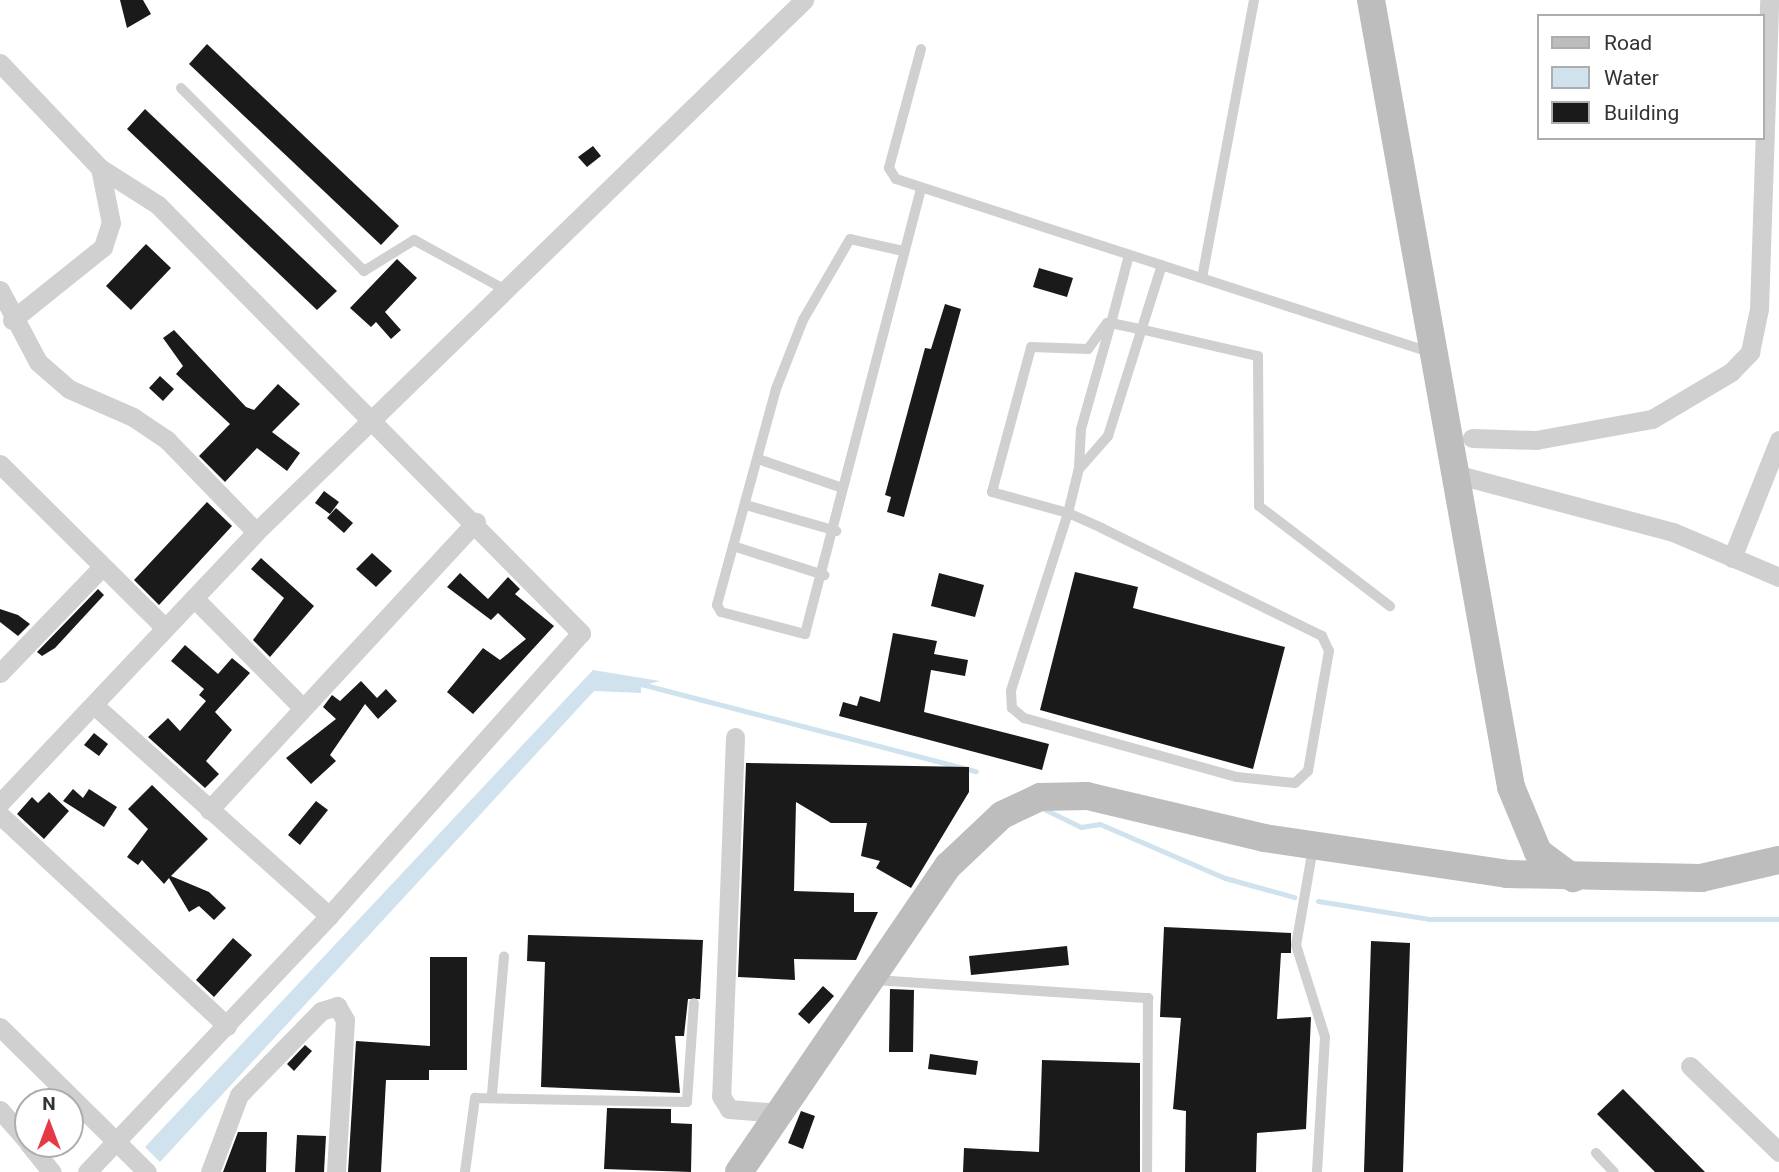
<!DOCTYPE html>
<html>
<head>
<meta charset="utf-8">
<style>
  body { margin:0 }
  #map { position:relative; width:1779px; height:1172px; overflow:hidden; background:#fff; font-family:Roboto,sans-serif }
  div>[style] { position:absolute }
  .water>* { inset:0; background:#cfe2ee }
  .stream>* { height:5px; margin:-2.5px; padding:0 2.5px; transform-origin:2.5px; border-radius:2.5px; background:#cfe2ee }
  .building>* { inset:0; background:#1a1a1a }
  .lane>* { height:10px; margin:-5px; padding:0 5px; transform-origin:5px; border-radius:5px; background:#d0d0d0 }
  .street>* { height:19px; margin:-9.5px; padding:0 9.5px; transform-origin:9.5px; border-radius:9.5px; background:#d0d0d0 }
  .secondary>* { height:28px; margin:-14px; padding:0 14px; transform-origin:14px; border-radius:14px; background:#bdbdbd }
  span { translate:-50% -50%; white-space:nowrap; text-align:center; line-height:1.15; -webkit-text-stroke:7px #fff; paint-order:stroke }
  .legend { position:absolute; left:1537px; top:14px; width:228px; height:126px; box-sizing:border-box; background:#fff; border:2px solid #adadad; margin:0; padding:9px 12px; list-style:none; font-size:21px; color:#333 }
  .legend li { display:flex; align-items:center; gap:14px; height:35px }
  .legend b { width:35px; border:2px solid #adadad }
  .north { position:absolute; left:14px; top:1088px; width:70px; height:70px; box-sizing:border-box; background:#fff; border:2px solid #adadad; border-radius:50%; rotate:0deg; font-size:19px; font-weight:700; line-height:28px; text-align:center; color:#333 }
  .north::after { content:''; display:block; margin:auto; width:24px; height:32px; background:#e63946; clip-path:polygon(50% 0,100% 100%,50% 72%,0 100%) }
</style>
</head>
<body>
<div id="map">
  <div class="water">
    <i style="clip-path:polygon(593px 670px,660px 681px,641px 686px,641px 693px,594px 691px,160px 1162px,145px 1147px)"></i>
  </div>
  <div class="stream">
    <i style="left:641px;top:684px;width:346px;rotate:14.6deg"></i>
    <i style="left:1044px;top:809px;width:41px;rotate:25.9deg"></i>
    <i style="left:1081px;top:827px;width:19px;rotate:-9deg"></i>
    <i style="left:1100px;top:824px;width:136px;rotate:23.4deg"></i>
    <i style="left:1225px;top:878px;width:72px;rotate:15.4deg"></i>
    <i style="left:1318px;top:901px;width:112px;rotate:9.2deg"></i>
    <i style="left:1429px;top:919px;width:350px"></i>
  </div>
  <div class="building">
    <i style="clip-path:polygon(120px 0,143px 0,151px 14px,127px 28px)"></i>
    <i style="clip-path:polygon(207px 44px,399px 226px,381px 245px,189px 64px)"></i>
    <i style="clip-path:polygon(145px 109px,337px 291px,317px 310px,127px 129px)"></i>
    <i style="clip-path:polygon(593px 146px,601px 156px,587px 167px,578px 157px)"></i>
    <i style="clip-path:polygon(146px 244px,171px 268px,131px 310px,106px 286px)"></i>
    <i style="clip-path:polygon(397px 259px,417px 278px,385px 312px,401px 330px,391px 339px,376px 322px,371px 327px,350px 308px)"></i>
    <i style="clip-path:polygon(1039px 268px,1073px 278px,1067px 297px,1033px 287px)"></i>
    <i style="clip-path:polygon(945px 304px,961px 309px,904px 517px,887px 512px,891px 497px,885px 495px,925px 348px,931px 349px)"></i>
    <i style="clip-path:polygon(174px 330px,246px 407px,254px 410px,278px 384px,300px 404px,272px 432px,300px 453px,287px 471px,257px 448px,225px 482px,199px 456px,230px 424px,176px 374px,183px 366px,163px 338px)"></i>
    <i style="clip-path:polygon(160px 376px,174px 389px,163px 401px,149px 388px)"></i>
    <i style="clip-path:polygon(324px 491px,339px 502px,330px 514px,315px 503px)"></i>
    <i style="clip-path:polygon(207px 502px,232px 526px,159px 605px,134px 580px)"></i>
    <i style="clip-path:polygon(336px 508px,353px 523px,344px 533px,327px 518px)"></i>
    <i style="clip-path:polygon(372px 553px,392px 571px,376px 587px,356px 569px)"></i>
    <i style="clip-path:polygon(261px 558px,314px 606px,270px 657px,253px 640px,284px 598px,251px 569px)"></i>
    <i style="clip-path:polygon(1075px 572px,1138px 587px,1133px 608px,1285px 647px,1253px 769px,1040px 710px)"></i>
    <i style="clip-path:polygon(460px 573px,488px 599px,508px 577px,520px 589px,515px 594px,554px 626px,473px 714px,447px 692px,483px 648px,500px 660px,526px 639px,498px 613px,491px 620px,447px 587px)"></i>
    <i style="clip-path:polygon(939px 573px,984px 585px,975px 617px,931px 606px)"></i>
    <i style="clip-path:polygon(98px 589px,104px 595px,55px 648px,42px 656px,37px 652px)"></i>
    <i style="clip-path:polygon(0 609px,18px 615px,30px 624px,18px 636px,0 622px)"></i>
    <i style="clip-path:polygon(893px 633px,937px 641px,934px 654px,968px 660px,965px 676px,931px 670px,924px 712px,1049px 744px,1042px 770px,839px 716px,843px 702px,857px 706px,860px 696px,880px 702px)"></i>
    <i style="clip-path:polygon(185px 645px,218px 674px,232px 658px,250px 673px,215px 712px,232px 730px,206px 761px,219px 774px,205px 788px,148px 737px,168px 718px,180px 731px,206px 701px,199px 695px,204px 689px,171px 661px)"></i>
    <i style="clip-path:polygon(361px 681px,377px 698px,386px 689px,397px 701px,378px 719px,365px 704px,330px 755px,336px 761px,311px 784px,286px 758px,336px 719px,323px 707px,332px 695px,340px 701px)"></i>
    <i style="clip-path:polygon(94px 733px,108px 744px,99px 756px,84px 745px)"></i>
    <i style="clip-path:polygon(746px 763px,969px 767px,969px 792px,911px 888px,876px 868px,880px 861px,861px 856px,867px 823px,831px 823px,796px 802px,794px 891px,854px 893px,854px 912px,878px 912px,856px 960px,794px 959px,795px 980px,738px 977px)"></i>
    <i style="clip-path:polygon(152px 785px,208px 839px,171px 876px,209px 892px,226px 908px,214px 920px,199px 906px,189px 912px,169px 878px,164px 884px,142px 860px,138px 865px,127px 857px,148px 829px,128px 809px)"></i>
    <i style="clip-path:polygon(73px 789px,83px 798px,89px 789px,117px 807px,104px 827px,63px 801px)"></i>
    <i style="clip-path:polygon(49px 792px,69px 811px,44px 839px,17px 814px,32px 797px,38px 803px)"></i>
    <i style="clip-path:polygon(316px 801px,328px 810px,300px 845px,288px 835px)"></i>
    <i style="clip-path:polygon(1164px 927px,1291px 933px,1291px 953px,1281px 953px,1277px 1019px,1311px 1017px,1306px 1129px,1257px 1133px,1256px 1172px,1185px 1172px,1186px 1111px,1173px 1109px,1181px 1018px,1160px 1017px)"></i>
    <i style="clip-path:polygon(528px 935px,703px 940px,700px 999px,688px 999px,684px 1036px,675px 1036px,680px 1093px,541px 1087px,545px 962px,527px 961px)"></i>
    <i style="clip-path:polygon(233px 938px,252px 955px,214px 997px,196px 980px)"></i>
    <i style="clip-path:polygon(1371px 941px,1410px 943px,1403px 1172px,1364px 1172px)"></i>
    <i style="clip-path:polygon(1067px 946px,1069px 965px,971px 975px,969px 956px)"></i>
    <i style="clip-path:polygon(430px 957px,467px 957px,467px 1070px,429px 1070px,429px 1080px,386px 1080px,381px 1172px,348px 1172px,356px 1041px,430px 1046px)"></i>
    <i style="clip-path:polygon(823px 986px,834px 996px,809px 1024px,798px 1014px)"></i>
    <i style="clip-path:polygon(890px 989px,914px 990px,913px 1052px,889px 1052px)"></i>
    <i style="clip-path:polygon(305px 1045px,312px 1051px,294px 1071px,287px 1064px)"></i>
    <i style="clip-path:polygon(930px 1054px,978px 1061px,976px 1075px,928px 1069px)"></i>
    <i style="clip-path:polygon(1042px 1060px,1140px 1063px,1140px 1172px,963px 1172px,964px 1148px,1039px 1152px)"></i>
    <i style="clip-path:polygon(1623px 1089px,1705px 1172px,1655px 1172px,1597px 1114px)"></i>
    <i style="clip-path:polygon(607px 1108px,671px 1109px,671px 1123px,692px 1124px,691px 1172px,604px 1169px)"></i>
    <i style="clip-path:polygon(801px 1111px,815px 1116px,803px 1149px,788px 1143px)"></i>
    <i style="clip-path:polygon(238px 1132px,267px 1132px,266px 1172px,223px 1172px)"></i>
    <i style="clip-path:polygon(297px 1135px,326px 1136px,324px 1172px,295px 1172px)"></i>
  </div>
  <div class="lane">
    <i style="left:921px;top:49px;width:123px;rotate:105.1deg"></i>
    <i style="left:889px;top:168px;width:13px;rotate:58deg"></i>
    <i style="left:896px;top:179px;width:560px;rotate:17.98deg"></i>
    <i style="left:181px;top:88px;width:259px;rotate:45deg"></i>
    <i style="left:364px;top:271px;width:59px;rotate:-31.8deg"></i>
    <i style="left:414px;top:240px;width:102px;rotate:28.6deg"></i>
    <i style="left:903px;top:251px;width:54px;rotate:-167.2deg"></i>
    <i style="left:850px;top:239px;width:94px;rotate:120.1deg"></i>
    <i style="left:803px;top:320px;width:74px;rotate:111.4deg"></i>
    <i style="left:776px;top:389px;width:224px;rotate:105.3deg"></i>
    <i style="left:717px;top:605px;width:8px;rotate:60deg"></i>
    <i style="left:721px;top:612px;width:87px;rotate:14.7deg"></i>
    <i style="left:805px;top:634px;width:461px;rotate:-75.4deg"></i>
    <i style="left:1129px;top:255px;width:70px;rotate:104.8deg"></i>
    <i style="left:1111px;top:323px;width:110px;rotate:105.8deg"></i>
    <i style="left:1081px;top:429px;width:39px;rotate:93deg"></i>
    <i style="left:1079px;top:468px;width:46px;rotate:103.7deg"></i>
    <i style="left:1068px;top:513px;width:187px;rotate:107.8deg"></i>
    <i style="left:1011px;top:691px;width:17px;rotate:87deg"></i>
    <i style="left:1012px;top:708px;width:16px;rotate:40deg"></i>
    <i style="left:1024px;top:718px;width:221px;rotate:15.5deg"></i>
    <i style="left:1237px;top:777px;width:58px;rotate:5.9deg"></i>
    <i style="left:1295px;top:783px;width:18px;rotate:-43deg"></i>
    <i style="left:1308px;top:771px;width:122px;rotate:-80.1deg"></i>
    <i style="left:1329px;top:651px;width:17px;rotate:-115deg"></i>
    <i style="left:1322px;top:636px;width:245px;rotate:-153.9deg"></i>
    <i style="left:1102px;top:528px;width:37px;rotate:-156deg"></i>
    <i style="left:1068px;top:513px;width:79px;rotate:-164.6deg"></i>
    <i style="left:992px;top:492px;width:150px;rotate:-74.9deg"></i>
    <i style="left:1031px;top:347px;width:57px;rotate:2deg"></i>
    <i style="left:1088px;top:349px;width:32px;rotate:-54deg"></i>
    <i style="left:1107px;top:323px;width:4px"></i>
    <i style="left:1111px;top:323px;width:30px;rotate:12deg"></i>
    <i style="left:1140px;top:329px;width:121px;rotate:12.9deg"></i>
    <i style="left:1258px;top:356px;width:150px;rotate:89.6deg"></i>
    <i style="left:1259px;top:506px;width:165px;rotate:37.4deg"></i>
    <i style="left:1202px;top:278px;width:283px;rotate:-79.4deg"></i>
    <i style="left:758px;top:459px;width:87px;rotate:18.9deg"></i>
    <i style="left:1080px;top:468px;width:43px;rotate:-48.8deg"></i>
    <i style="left:1108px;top:436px;width:179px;rotate:-72.5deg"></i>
    <i style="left:746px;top:505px;width:94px;rotate:16.1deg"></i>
    <i style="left:733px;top:546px;width:96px;rotate:17.7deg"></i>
    <i style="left:1313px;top:848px;width:98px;rotate:99.9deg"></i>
    <i style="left:1296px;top:945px;width:96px;rotate:72.5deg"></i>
    <i style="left:1325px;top:1037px;width:135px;rotate:93.4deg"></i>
    <i style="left:875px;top:980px;width:274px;rotate:3.8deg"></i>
    <i style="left:1148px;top:998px;width:174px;rotate:90.3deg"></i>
    <i style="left:492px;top:1094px;width:138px;rotate:-85deg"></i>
    <i style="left:1596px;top:1153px;width:26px;rotate:47deg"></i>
    <i style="left:465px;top:1172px;width:75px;rotate:-82.3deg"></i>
    <i style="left:475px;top:1098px;width:212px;rotate:1.1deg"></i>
    <i style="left:687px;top:1102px;width:99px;rotate:-86deg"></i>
  </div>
  <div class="street">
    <i style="left:0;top:63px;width:145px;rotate:46.4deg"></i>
    <i style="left:100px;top:168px;width:69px;rotate:32.5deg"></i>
    <i style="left:158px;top:205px;width:602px;rotate:45.34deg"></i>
    <i style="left:581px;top:633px;width:379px;rotate:131.7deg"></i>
    <i style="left:329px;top:916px;width:352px;rotate:133.4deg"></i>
    <i style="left:0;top:290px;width:81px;rotate:62.2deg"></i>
    <i style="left:38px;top:362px;width:41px;rotate:41.1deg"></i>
    <i style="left:69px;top:389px;width:70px;rotate:23.6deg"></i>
    <i style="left:133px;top:417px;width:41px;rotate:34.1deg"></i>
    <i style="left:167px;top:440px;width:128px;rotate:45.9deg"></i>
    <i style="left:12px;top:320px;width:117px;rotate:-38.7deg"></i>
    <i style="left:103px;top:247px;width:25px;rotate:-72deg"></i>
    <i style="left:111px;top:223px;width:56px;rotate:-101.3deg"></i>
    <i style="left:1472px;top:438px;width:64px;rotate:1.8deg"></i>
    <i style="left:1536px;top:440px;width:118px;rotate:-10.3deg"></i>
    <i style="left:1652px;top:419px;width:92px;rotate:-30.7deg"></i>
    <i style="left:1731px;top:372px;width:28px;rotate:-46deg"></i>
    <i style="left:1750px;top:352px;width:44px;rotate:-78.2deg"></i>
    <i style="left:1759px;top:309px;width:309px;rotate:-88.1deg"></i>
    <i style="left:0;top:464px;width:231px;rotate:44.8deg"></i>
    <i style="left:1455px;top:474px;width:226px;rotate:14.9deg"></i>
    <i style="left:1673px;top:532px;width:115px;rotate:23deg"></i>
    <i style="left:1732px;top:558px;width:127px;rotate:-68.3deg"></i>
    <i style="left:194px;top:598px;width:153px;rotate:45.3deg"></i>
    <i style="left:0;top:673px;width:144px;rotate:-46.1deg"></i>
    <i style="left:94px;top:705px;width:316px;rotate:41.9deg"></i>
    <i style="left:735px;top:737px;width:359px;rotate:92.2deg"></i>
    <i style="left:721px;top:1096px;width:15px;rotate:58deg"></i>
    <i style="left:729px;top:1109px;width:50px;rotate:4.6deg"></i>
    <i style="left:0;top:803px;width:373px;rotate:-46.6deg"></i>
    <i style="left:256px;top:532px;width:764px;rotate:-44.15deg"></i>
    <i style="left:209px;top:810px;width:393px;rotate:-47.2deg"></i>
    <i style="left:0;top:815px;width:310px;rotate:42.9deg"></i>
    <i style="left:0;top:1027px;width:206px;rotate:44.6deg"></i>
    <i style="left:1690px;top:1066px;width:124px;rotate:44deg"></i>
    <i style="left:0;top:1110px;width:43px;rotate:48.8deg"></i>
    <i style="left:29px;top:1144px;width:36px;rotate:51deg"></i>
    <i style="left:210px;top:1172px;width:82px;rotate:-69.4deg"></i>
    <i style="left:239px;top:1095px;width:117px;rotate:-45.7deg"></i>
    <i style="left:321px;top:1011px;width:17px;rotate:-17deg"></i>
    <i style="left:337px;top:1006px;width:16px;rotate:60deg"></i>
    <i style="left:345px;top:1020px;width:152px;rotate:93.4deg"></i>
  </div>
  <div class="secondary">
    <i style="left:1371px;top:0;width:799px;rotate:79.91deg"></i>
    <i style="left:1511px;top:787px;width:70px;rotate:67.4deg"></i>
    <i style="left:1538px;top:852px;width:44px;rotate:36.6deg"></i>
    <i style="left:739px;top:1172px;width:371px;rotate:-55.7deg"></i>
    <i style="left:948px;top:866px;width:74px;rotate:-43.4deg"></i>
    <i style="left:1002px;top:815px;width:42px;rotate:-25.3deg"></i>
    <i style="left:1040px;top:797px;width:47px;rotate:-1.2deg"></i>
    <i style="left:1087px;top:796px;width:182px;rotate:13.3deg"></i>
    <i style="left:1264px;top:838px;width:246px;rotate:8.4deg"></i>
    <i style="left:1507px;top:874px;width:194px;rotate:1.2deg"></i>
    <i style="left:1701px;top:878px;width:80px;rotate:-13deg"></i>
  </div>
  <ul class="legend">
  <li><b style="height:9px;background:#bdbdbd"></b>Road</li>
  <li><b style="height:19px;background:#cfe2ee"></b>Water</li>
  <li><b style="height:19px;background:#1a1a1a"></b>Building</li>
  </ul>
  <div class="north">N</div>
</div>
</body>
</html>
